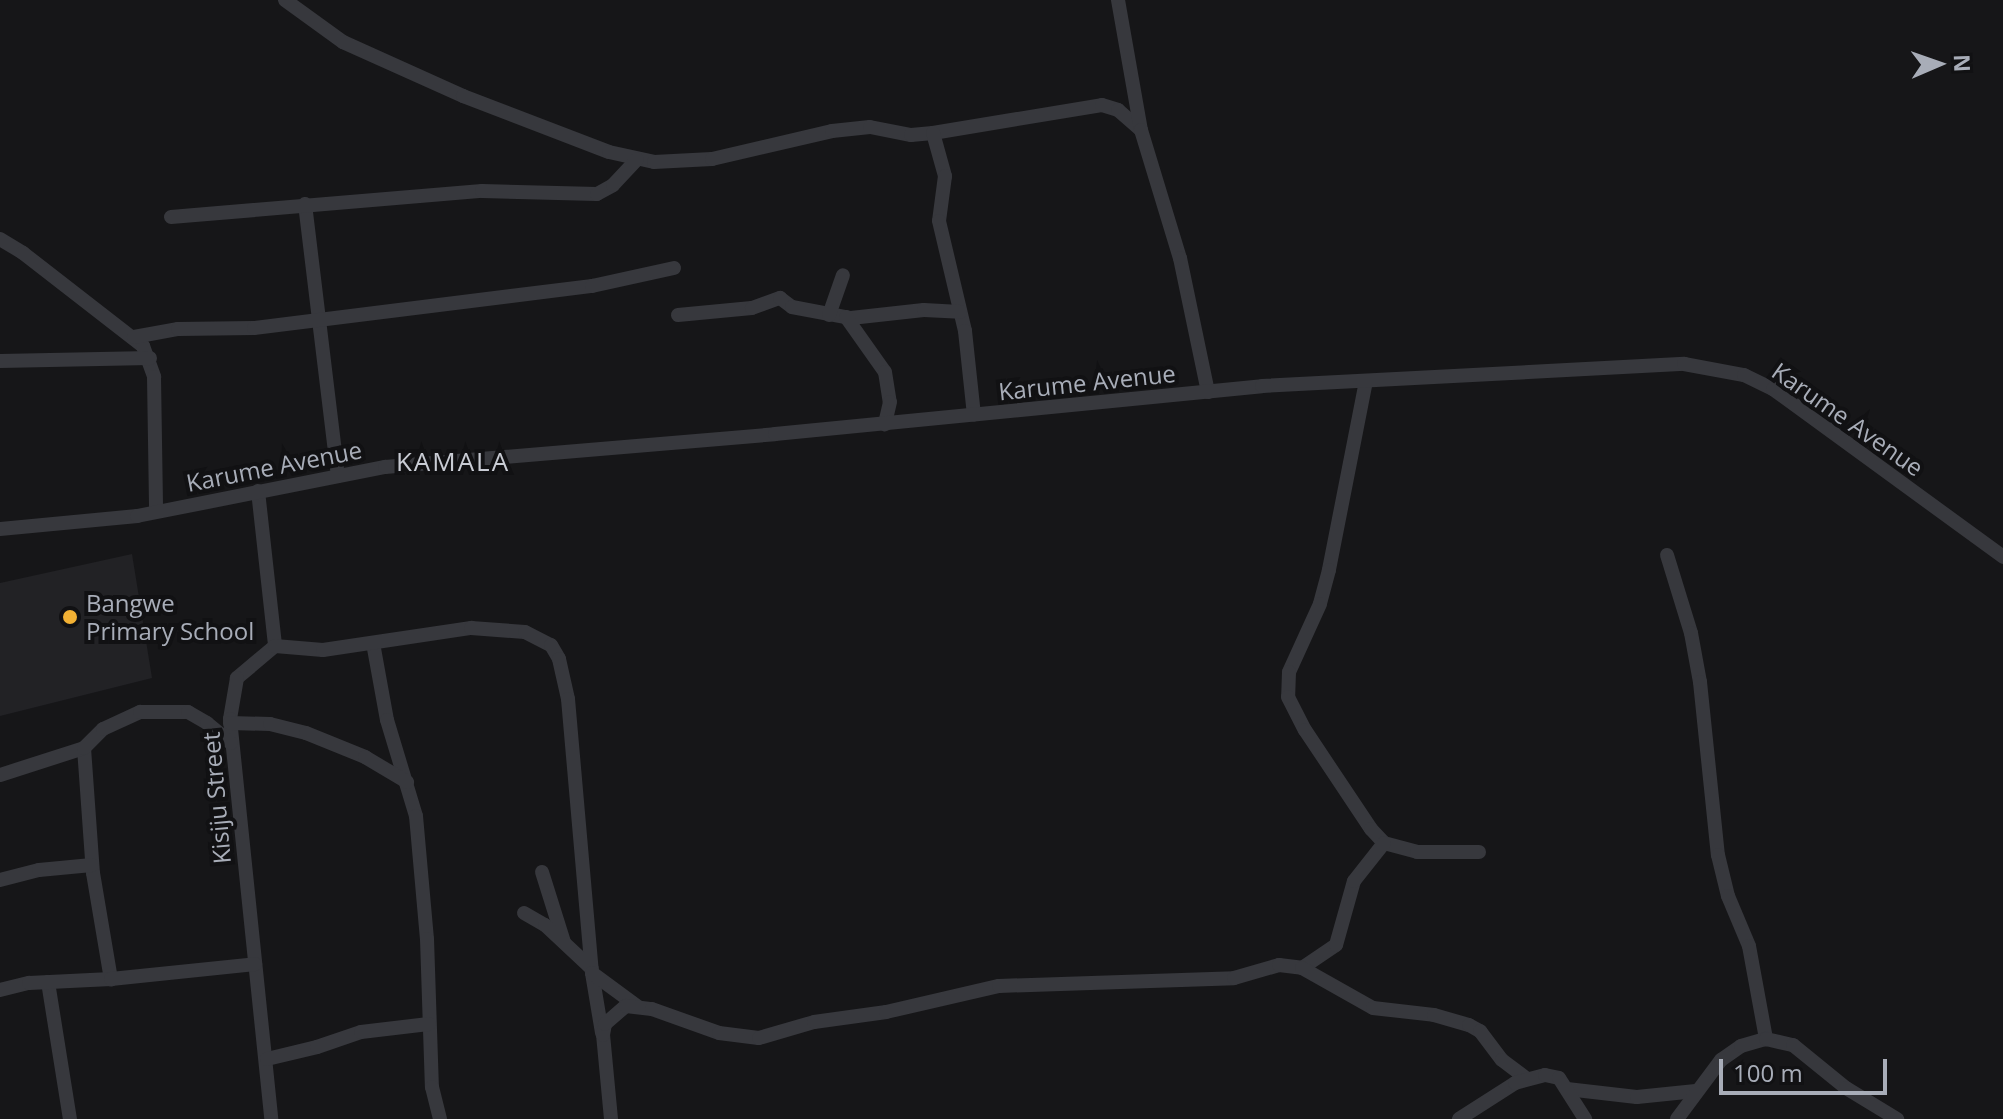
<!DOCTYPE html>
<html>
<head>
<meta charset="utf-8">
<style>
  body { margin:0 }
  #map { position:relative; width:2003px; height:1119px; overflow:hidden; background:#161618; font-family:"Open Sans",sans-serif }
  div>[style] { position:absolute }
  .built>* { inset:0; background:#222225 }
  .minor>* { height:14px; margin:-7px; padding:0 7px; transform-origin:7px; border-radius:7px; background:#37383d }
  .dots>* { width:22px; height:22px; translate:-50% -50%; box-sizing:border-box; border:4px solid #111113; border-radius:50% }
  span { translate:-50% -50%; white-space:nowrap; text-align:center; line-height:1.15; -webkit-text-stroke:8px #111113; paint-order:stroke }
  .street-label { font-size:24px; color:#a8adb8 }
  .poi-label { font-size:24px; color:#a8adb8 }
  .left { translate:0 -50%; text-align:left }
  .neighbourhood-label { font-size:26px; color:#c9ccd4; letter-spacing:2px }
  .north { position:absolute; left:1899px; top:24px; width:80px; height:80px; -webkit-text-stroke:6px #111113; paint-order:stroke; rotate:88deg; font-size:22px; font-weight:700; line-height:32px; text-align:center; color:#a8adb8 }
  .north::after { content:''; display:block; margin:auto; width:28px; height:36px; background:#a8adb8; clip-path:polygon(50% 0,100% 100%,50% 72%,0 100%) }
  .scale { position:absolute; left:1719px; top:1059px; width:168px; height:36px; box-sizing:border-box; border:4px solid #a8adb8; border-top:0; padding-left:10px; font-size:24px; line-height:28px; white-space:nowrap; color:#a8adb8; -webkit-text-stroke:6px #111113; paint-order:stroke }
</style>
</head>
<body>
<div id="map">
  <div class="built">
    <i style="clip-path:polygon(132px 554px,152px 678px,0 716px,0 583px)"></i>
  </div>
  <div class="minor">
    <i style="left:285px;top:0;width:72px;rotate:35.9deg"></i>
    <i style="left:343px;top:42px;width:132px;rotate:24.2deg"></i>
    <i style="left:463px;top:96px;width:156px;rotate:21deg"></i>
    <i style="left:609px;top:152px;width:46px;rotate:12.5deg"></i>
    <i style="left:654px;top:162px;width:58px;rotate:-3deg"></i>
    <i style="left:712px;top:159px;width:123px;rotate:-13.1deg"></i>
    <i style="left:832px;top:131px;width:38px;rotate:-6deg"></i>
    <i style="left:870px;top:127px;width:42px;rotate:11deg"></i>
    <i style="left:911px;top:135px;width:22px;rotate:-5deg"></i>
    <i style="left:933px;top:133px;width:171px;rotate:-9.4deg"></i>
    <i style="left:1102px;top:105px;width:17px;rotate:17deg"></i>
    <i style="left:1118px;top:110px;width:30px;rotate:41deg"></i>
    <i style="left:1118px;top:0;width:132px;rotate:80deg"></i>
    <i style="left:1141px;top:130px;width:134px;rotate:73.1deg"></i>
    <i style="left:1180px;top:258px;width:137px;rotate:78.2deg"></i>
    <i style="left:933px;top:133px;width:45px;rotate:74.4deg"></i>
    <i style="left:945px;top:176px;width:45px;rotate:97.6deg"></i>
    <i style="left:939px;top:221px;width:113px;rotate:76.7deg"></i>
    <i style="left:965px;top:331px;width:84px;rotate:83.9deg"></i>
    <i style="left:305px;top:204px;width:274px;rotate:83.1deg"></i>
    <i style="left:171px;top:217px;width:312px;rotate:-4.8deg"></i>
    <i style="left:482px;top:191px;width:115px;rotate:1.5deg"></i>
    <i style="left:597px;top:194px;width:18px;rotate:-29deg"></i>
    <i style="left:613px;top:185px;width:35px;rotate:-47deg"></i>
    <i style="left:0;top:239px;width:27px;rotate:31deg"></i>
    <i style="left:23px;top:253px;width:152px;rotate:37.8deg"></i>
    <i style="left:143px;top:346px;width:33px;rotate:70deg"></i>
    <i style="left:154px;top:377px;width:133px;rotate:89.1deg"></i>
    <i style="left:678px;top:315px;width:74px;rotate:-5.4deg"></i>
    <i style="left:752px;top:308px;width:30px;rotate:-20deg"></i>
    <i style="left:780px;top:298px;width:15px;rotate:37deg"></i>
    <i style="left:792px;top:307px;width:60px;rotate:10.6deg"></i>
    <i style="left:851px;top:318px;width:73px;rotate:-6.3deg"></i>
    <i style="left:924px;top:310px;width:36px;rotate:3deg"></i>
    <i style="left:829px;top:315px;width:42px;rotate:-70.7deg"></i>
    <i style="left:846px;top:317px;width:67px;rotate:54.7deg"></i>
    <i style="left:885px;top:372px;width:30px;rotate:81deg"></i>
    <i style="left:890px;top:402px;width:23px;rotate:103deg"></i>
    <i style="left:134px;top:337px;width:45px;rotate:-10.3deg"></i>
    <i style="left:178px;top:329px;width:76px;rotate:-0.8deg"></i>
    <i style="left:254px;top:328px;width:341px;rotate:-7.1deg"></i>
    <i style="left:592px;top:286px;width:84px;rotate:-12.4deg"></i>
    <i style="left:0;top:361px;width:150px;rotate:-1.1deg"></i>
    <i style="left:1366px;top:381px;width:193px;rotate:101.1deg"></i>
    <i style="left:1329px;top:570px;width:35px;rotate:105deg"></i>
    <i style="left:1320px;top:604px;width:75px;rotate:114.5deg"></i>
    <i style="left:1289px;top:672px;width:25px;rotate:92deg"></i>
    <i style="left:1288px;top:697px;width:37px;rotate:63deg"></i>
    <i style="left:1305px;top:730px;width:119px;rotate:56.3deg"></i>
    <i style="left:1371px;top:829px;width:19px;rotate:47deg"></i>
    <i style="left:1384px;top:843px;width:34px;rotate:15deg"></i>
    <i style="left:1417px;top:852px;width:62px"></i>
    <i style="left:258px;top:491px;width:156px;rotate:83.7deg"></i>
    <i style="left:275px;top:646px;width:50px;rotate:139.9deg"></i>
    <i style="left:237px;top:678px;width:42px;rotate:99.7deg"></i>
    <i style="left:230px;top:719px;width:402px;rotate:84.1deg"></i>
    <i style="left:0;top:529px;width:138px;rotate:-5.4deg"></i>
    <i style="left:137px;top:516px;width:253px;rotate:-11.2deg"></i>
    <i style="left:385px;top:467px;width:391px;rotate:-4.8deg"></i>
    <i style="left:775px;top:434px;width:489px;rotate:-5.6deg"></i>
    <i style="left:1262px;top:386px;width:423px;rotate:-3deg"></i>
    <i style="left:1684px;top:364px;width:61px;rotate:10.4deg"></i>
    <i style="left:1744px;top:375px;width:32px;rotate:26deg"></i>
    <i style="left:1773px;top:389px;width:285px;rotate:36.1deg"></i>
    <i style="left:1667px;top:555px;width:82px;rotate:72.9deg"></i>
    <i style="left:1691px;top:633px;width:50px;rotate:79.6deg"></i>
    <i style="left:1700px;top:682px;width:174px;rotate:84.1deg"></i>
    <i style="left:1718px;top:855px;width:42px;rotate:76.3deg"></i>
    <i style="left:1728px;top:896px;width:54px;rotate:67.2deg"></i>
    <i style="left:1749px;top:946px;width:95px;rotate:79.6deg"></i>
    <i style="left:373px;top:643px;width:78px;rotate:79.7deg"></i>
    <i style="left:387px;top:720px;width:100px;rotate:73.2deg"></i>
    <i style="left:416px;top:816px;width:123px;rotate:84.9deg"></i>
    <i style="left:427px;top:939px;width:148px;rotate:88.1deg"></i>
    <i style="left:432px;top:1087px;width:33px;rotate:76deg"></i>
    <i style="left:275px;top:646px;width:48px;rotate:4.8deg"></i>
    <i style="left:323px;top:650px;width:150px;rotate:-8.5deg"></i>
    <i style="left:471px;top:628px;width:54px;rotate:4.2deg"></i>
    <i style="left:525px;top:632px;width:29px;rotate:27deg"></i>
    <i style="left:551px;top:645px;width:16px;rotate:60deg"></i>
    <i style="left:559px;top:659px;width:41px;rotate:77.3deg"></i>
    <i style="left:568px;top:699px;width:275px;rotate:85deg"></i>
    <i style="left:592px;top:973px;width:61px;rotate:80.5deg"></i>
    <i style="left:230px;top:723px;width:40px;rotate:1.4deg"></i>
    <i style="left:270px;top:724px;width:37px;rotate:14deg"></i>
    <i style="left:306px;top:733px;width:64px;rotate:22.1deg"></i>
    <i style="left:365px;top:757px;width:49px;rotate:30.8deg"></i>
    <i style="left:84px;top:748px;width:125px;rotate:85.9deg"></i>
    <i style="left:93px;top:873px;width:108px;rotate:80.4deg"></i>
    <i style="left:0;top:775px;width:88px;rotate:-17.8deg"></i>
    <i style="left:84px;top:748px;width:27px;rotate:-45deg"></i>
    <i style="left:103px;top:729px;width:41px;rotate:-24.7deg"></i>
    <i style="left:140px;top:712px;width:48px"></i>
    <i style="left:188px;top:712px;width:22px;rotate:30deg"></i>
    <i style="left:207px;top:723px;width:31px;rotate:40deg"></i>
    <i style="left:542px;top:872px;width:73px;rotate:72.6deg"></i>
    <i style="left:0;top:880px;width:40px;rotate:-14.4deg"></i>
    <i style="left:39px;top:870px;width:53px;rotate:-5.4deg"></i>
    <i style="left:524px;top:913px;width:24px;rotate:30deg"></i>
    <i style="left:545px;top:925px;width:64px;rotate:43.1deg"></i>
    <i style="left:1302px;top:968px;width:41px;rotate:-34.1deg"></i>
    <i style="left:1336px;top:945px;width:66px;rotate:-74.3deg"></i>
    <i style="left:1354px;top:881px;width:48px;rotate:-51.7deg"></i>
    <i style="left:592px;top:973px;width:56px;rotate:36.3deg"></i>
    <i style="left:48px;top:982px;width:139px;rotate:80.9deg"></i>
    <i style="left:0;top:990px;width:30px;rotate:-14deg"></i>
    <i style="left:29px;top:983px;width:82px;rotate:-2.8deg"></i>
    <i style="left:111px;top:979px;width:145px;rotate:-5.9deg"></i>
    <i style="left:267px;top:1059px;width:51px;rotate:-13.5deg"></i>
    <i style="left:317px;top:1047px;width:46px;rotate:-18.8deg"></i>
    <i style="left:361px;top:1032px;width:68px;rotate:-6.7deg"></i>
    <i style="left:1567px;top:1089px;width:70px;rotate:6.5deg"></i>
    <i style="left:1637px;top:1097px;width:59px;rotate:-5.8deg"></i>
    <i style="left:611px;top:1119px;width:84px;rotate:-95.4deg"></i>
    <i style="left:603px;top:1035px;width:11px;rotate:-80deg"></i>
    <i style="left:605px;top:1024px;width:28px;rotate:-41deg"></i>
    <i style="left:626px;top:1006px;width:26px;rotate:7deg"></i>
    <i style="left:652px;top:1009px;width:71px;rotate:19.7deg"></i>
    <i style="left:719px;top:1033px;width:40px;rotate:7.1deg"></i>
    <i style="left:759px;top:1038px;width:57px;rotate:-16.2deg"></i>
    <i style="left:814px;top:1022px;width:73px;rotate:-7.9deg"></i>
    <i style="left:886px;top:1012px;width:116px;rotate:-13deg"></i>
    <i style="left:999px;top:986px;width:235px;rotate:-1.9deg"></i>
    <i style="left:1234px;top:978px;width:47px;rotate:-16.1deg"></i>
    <i style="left:1279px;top:965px;width:23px;rotate:7deg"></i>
    <i style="left:1302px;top:968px;width:81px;rotate:29.4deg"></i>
    <i style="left:1373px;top:1008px;width:61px;rotate:6.5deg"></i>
    <i style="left:1434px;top:1015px;width:36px;rotate:16deg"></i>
    <i style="left:1469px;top:1025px;width:13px;rotate:29deg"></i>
    <i style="left:1480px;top:1031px;width:36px;rotate:53deg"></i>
    <i style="left:1502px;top:1060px;width:30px;rotate:37deg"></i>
    <i style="left:1459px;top:1119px;width:67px;rotate:-32.7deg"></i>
    <i style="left:1515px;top:1083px;width:31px;rotate:-15deg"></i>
    <i style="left:1545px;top:1075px;width:14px;rotate:12deg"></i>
    <i style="left:1559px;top:1078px;width:49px;rotate:57.6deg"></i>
    <i style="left:1677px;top:1119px;width:74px;rotate:-53.3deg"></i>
    <i style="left:1721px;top:1060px;width:24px;rotate:-35deg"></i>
    <i style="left:1741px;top:1046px;width:26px;rotate:-16deg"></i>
    <i style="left:1766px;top:1039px;width:28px;rotate:13deg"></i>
    <i style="left:1793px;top:1045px;width:68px;rotate:39.1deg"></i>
    <i style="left:1846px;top:1088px;width:60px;rotate:31.3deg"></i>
  </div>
  <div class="dots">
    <i style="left:70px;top:617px;background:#f2b134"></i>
  </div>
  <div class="street-label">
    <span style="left:1087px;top:382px;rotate:-6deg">Karume Avenue</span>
    <span style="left:1848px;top:419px;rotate:35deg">Karume Avenue</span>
    <span style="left:274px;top:466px;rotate:-11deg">Karume Avenue</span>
    <span style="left:216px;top:798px;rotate:-95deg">Kisiju Street</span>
  </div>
  <div class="poi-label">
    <span class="left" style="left:86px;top:617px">Bangwe<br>Primary School</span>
  </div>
  <div class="neighbourhood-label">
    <span style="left:453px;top:462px">KAMALA</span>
  </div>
  <div class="north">N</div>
  <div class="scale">100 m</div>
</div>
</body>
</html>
